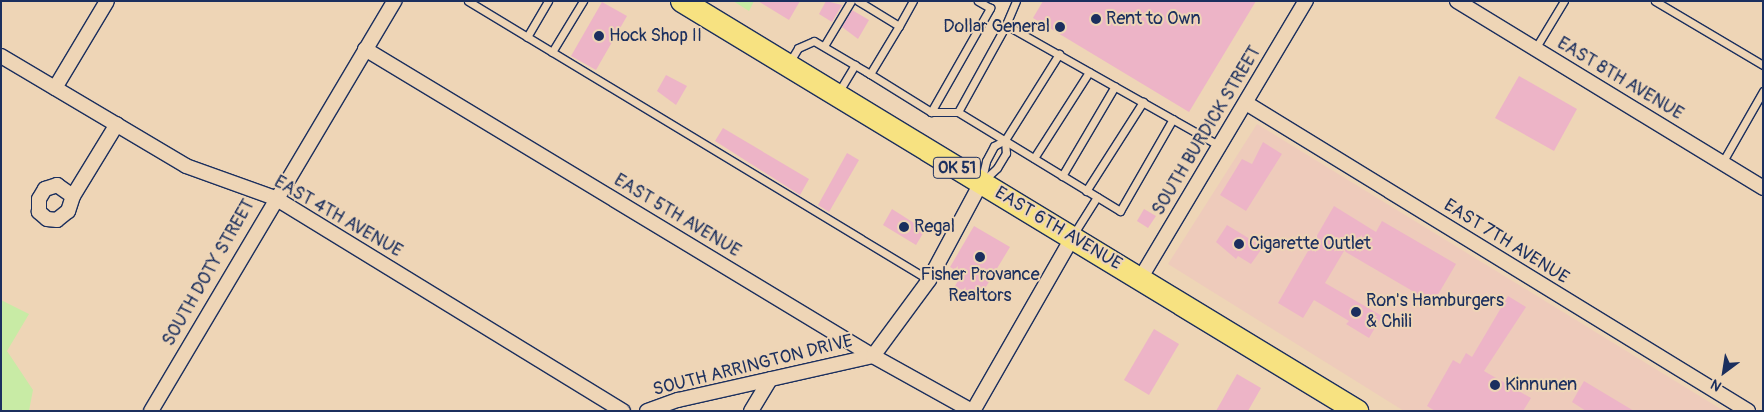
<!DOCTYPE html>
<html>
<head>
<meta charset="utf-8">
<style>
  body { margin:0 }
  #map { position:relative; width:1764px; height:412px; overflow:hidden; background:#eed5b6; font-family:Pangolin,sans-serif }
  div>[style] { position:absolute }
  .built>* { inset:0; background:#eecbbb }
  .green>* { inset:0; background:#c8eba5 }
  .building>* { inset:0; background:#edb4c7 }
  .roads { filter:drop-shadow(1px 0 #1b2f5e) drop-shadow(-1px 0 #1b2f5e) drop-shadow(0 1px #1b2f5e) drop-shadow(0 -1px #1b2f5e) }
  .lane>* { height:7px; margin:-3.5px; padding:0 3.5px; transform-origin:3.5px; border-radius:3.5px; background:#eed5b6 }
  .street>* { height:14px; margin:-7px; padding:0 7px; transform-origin:7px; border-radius:7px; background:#eed5b6 }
  .primary>* { height:22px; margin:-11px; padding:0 11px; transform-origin:11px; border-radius:11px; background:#f7e281 }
  .dots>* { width:14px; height:14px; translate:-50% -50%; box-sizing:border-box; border:2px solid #eed5b6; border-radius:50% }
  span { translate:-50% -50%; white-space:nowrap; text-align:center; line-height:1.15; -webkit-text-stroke:4px #eed5b6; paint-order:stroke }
  .shield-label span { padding:1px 4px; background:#eed5b6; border:1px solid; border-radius:4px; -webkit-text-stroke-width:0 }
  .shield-label { font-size:16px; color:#1b2f5e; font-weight:700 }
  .poi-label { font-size:18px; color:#1b2f5e }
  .left { translate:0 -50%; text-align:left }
  .right { translate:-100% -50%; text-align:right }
  .street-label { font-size:18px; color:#1b2f5e }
  .frame { position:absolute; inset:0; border:2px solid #1b2f5e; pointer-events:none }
  .north { position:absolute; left:1699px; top:347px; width:50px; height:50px; -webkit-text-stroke:4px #eed5b6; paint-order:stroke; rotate:211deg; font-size:14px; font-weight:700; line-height:20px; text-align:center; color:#1b2f5e }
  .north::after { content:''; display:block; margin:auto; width:18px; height:22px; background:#1b2f5e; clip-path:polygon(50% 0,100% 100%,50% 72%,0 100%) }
</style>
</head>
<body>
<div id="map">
  <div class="built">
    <i style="clip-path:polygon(1257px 124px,1724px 411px,1404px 411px,1168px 264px)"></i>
  </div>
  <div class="green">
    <i style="clip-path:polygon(733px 1px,754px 1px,749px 11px)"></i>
    <i style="clip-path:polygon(1px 300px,29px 314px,7px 351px,33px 390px,29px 411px,1px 411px)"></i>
  </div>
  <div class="building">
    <i style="clip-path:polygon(758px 1px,800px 1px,789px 20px)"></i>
    <i style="clip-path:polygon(826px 1px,842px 5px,832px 22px,819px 14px)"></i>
    <i style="clip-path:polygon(1043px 1px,1256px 1px,1189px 112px,1033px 18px)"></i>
    <i style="clip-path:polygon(602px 2px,627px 16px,596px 70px,571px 56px)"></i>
    <i style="clip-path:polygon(852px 10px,869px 20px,858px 39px,842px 27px)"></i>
    <i style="clip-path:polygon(666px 75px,687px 86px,676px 105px,657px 91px)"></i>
    <i style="clip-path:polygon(1519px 76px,1577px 109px,1554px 151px,1495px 118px)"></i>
    <i style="clip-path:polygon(723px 128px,809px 179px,800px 195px,715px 141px)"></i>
    <i style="clip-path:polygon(1263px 142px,1282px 154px,1246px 211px,1220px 195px,1242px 159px,1252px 164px)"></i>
    <i style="clip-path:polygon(847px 153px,859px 160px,829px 212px,818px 205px)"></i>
    <i style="clip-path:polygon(1334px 206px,1376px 232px,1382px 221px,1456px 264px,1433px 303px,1344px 251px,1325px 283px,1382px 316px,1369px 338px,1346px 324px,1349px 321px,1314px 300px,1303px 318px,1278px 303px)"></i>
    <i style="clip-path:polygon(892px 209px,925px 230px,916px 245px,883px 225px)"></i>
    <i style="clip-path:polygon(1144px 209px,1156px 216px,1148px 228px,1137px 221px)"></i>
    <i style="clip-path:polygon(1227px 225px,1263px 247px,1251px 264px,1238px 256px,1236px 259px,1216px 242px)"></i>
    <i style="clip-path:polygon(974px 226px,1010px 247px,978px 300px,955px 286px,962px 274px,950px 267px)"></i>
    <i style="clip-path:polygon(1508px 296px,1526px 307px,1484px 371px,1531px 398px,1523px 411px,1435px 411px,1427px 406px,1453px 360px,1460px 364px,1466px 353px,1472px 357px)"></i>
    <i style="clip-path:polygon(1154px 329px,1179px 344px,1149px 395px,1124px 380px)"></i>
    <i style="clip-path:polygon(1237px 374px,1261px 388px,1248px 411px,1216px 411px)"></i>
    <i style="clip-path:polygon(1584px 381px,1634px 411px,1586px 411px,1572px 402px)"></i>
  </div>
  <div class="roads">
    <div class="lane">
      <i style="left:468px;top:1px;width:539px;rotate:31.18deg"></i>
      <i style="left:1016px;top:1px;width:26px;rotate:113deg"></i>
      <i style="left:1006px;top:25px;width:246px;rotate:29.5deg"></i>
      <i style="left:1655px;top:1px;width:126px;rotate:30.7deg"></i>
      <i style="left:1006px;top:25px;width:99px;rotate:118.9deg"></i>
      <i style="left:958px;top:112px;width:190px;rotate:31.4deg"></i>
      <i style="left:1120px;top:211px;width:106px;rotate:-60.1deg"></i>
      <i style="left:899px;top:26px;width:29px;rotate:-61deg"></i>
      <i style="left:527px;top:37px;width:42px;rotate:-59.7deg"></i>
      <i style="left:824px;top:46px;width:52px;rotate:-59deg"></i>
      <i style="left:1535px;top:49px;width:56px;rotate:-58.9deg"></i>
      <i style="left:552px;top:52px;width:60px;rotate:-58.7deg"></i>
      <i style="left:789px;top:63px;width:17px;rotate:-59deg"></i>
      <i style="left:798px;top:48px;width:17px;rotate:-24deg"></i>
      <i style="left:814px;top:41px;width:65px;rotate:30.5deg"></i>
      <i style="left:870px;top:74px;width:56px;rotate:-58.9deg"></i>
      <i style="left:899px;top:26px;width:48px;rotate:-148.6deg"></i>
      <i style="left:870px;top:74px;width:72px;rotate:31.9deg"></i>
      <i style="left:931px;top:112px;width:120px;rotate:-60.4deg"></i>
      <i style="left:990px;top:8px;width:14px;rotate:-150deg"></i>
      <i style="left:838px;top:93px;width:33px;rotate:-59deg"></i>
      <i style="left:931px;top:112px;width:27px"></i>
      <i style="left:1005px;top:140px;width:13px;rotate:86deg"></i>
      <i style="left:1006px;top:153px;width:17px;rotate:121deg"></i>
      <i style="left:997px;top:168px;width:22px;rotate:137deg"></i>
      <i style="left:981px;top:183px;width:23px;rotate:-77deg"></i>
      <i style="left:986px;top:161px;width:17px;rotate:-62deg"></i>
      <i style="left:994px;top:146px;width:13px;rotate:-29deg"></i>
      <i style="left:1005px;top:140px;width:102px;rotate:-57.9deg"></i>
      <i style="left:1034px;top:158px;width:102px;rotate:-57.4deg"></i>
      <i style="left:1722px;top:163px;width:83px;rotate:-60.3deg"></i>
      <i style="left:1062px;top:176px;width:104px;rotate:-59.5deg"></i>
      <i style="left:1086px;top:191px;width:106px;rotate:-57.4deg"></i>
      <i style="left:1073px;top:235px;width:45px;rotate:-57.7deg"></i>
    </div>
    <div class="street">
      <i style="left:1457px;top:1px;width:359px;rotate:31.4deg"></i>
      <i style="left:365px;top:49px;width:594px;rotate:31.15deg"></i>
      <i style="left:873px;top:356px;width:113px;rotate:29.1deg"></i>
      <i style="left:1px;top:56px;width:215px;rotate:30.7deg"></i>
      <i style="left:186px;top:166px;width:95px;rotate:19.8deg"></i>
      <i style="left:275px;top:198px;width:408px;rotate:31.5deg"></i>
      <i style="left:55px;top:88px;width:101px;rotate:-59.1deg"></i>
      <i style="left:1246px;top:103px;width:589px;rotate:31.53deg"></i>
      <i style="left:57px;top:185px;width:19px;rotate:35deg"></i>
      <i style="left:73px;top:196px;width:16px;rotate:108deg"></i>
      <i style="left:68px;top:211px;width:14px;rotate:141deg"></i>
      <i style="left:57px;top:220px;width:10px;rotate:-174deg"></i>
      <i style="left:47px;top:219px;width:11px;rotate:-139deg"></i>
      <i style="left:39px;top:212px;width:13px;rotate:-90deg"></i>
      <i style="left:39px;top:199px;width:12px;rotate:-59deg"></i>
      <i style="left:45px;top:189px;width:13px;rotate:-18deg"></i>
      <i style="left:73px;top:196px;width:84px;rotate:-58.6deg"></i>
      <i style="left:1140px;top:279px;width:324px;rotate:-59.2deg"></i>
      <i style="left:151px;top:411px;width:477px;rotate:-59.3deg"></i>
      <i style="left:647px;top:411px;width:33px;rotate:-20deg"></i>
      <i style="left:678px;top:400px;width:200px;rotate:-12.7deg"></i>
      <i style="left:873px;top:356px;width:94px;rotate:-53.6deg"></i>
      <i style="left:929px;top:280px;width:110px;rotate:-61.8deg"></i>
      <i style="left:751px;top:411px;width:37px;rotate:-59deg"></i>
      <i style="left:973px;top:411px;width:199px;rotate:-60.2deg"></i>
    </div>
    <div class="primary">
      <i style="left:682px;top:1px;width:790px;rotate:31.27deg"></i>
    </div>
  </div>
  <div class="dots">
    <i style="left:1096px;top:19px;background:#1b2f5e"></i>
    <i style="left:1060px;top:27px;background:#1b2f5e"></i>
    <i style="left:599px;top:36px;background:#1b2f5e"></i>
    <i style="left:904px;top:227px;background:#1b2f5e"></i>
    <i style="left:1239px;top:244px;background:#1b2f5e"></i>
    <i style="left:980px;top:257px;background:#1b2f5e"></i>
    <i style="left:1356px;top:312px;background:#1b2f5e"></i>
    <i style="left:1495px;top:385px;background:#1b2f5e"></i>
  </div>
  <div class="shield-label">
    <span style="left:957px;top:168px">OK 51</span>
  </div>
  <div class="poi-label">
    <span class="left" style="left:1106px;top:19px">Rent to Own</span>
    <span class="right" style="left:1050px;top:27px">Dollar General</span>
    <span class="left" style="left:609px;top:36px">Hock Shop II</span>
    <span class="left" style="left:914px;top:227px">Regal</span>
    <span class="left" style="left:1249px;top:244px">Cigarette Outlet</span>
    <span style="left:980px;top:286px">Fisher Provance<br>Realtors</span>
    <span class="left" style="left:1366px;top:312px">Ron's Hamburgers<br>&amp; Chili</span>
    <span class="left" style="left:1505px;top:385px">Kinnunen</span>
  </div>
  <div class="street-label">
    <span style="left:1620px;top:79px;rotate:31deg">EAST 8TH AVENUE</span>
    <span style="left:1207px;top:131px;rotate:-59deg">SOUTH BURDICK STREET</span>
    <span style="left:677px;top:216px;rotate:31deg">EAST 5TH AVENUE</span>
    <span style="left:338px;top:217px;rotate:30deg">EAST 4TH AVENUE</span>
    <span style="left:1058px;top:229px;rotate:31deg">EAST 6TH AVENUE</span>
    <span style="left:1506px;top:242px;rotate:32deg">EAST 7TH AVENUE</span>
    <span style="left:209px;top:273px;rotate:-60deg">SOUTH DOTY STREET</span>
    <span style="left:753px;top:366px;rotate:-14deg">SOUTH ARRINGTON DRIVE</span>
  </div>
  <div class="frame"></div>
  <div class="north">N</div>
</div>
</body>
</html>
